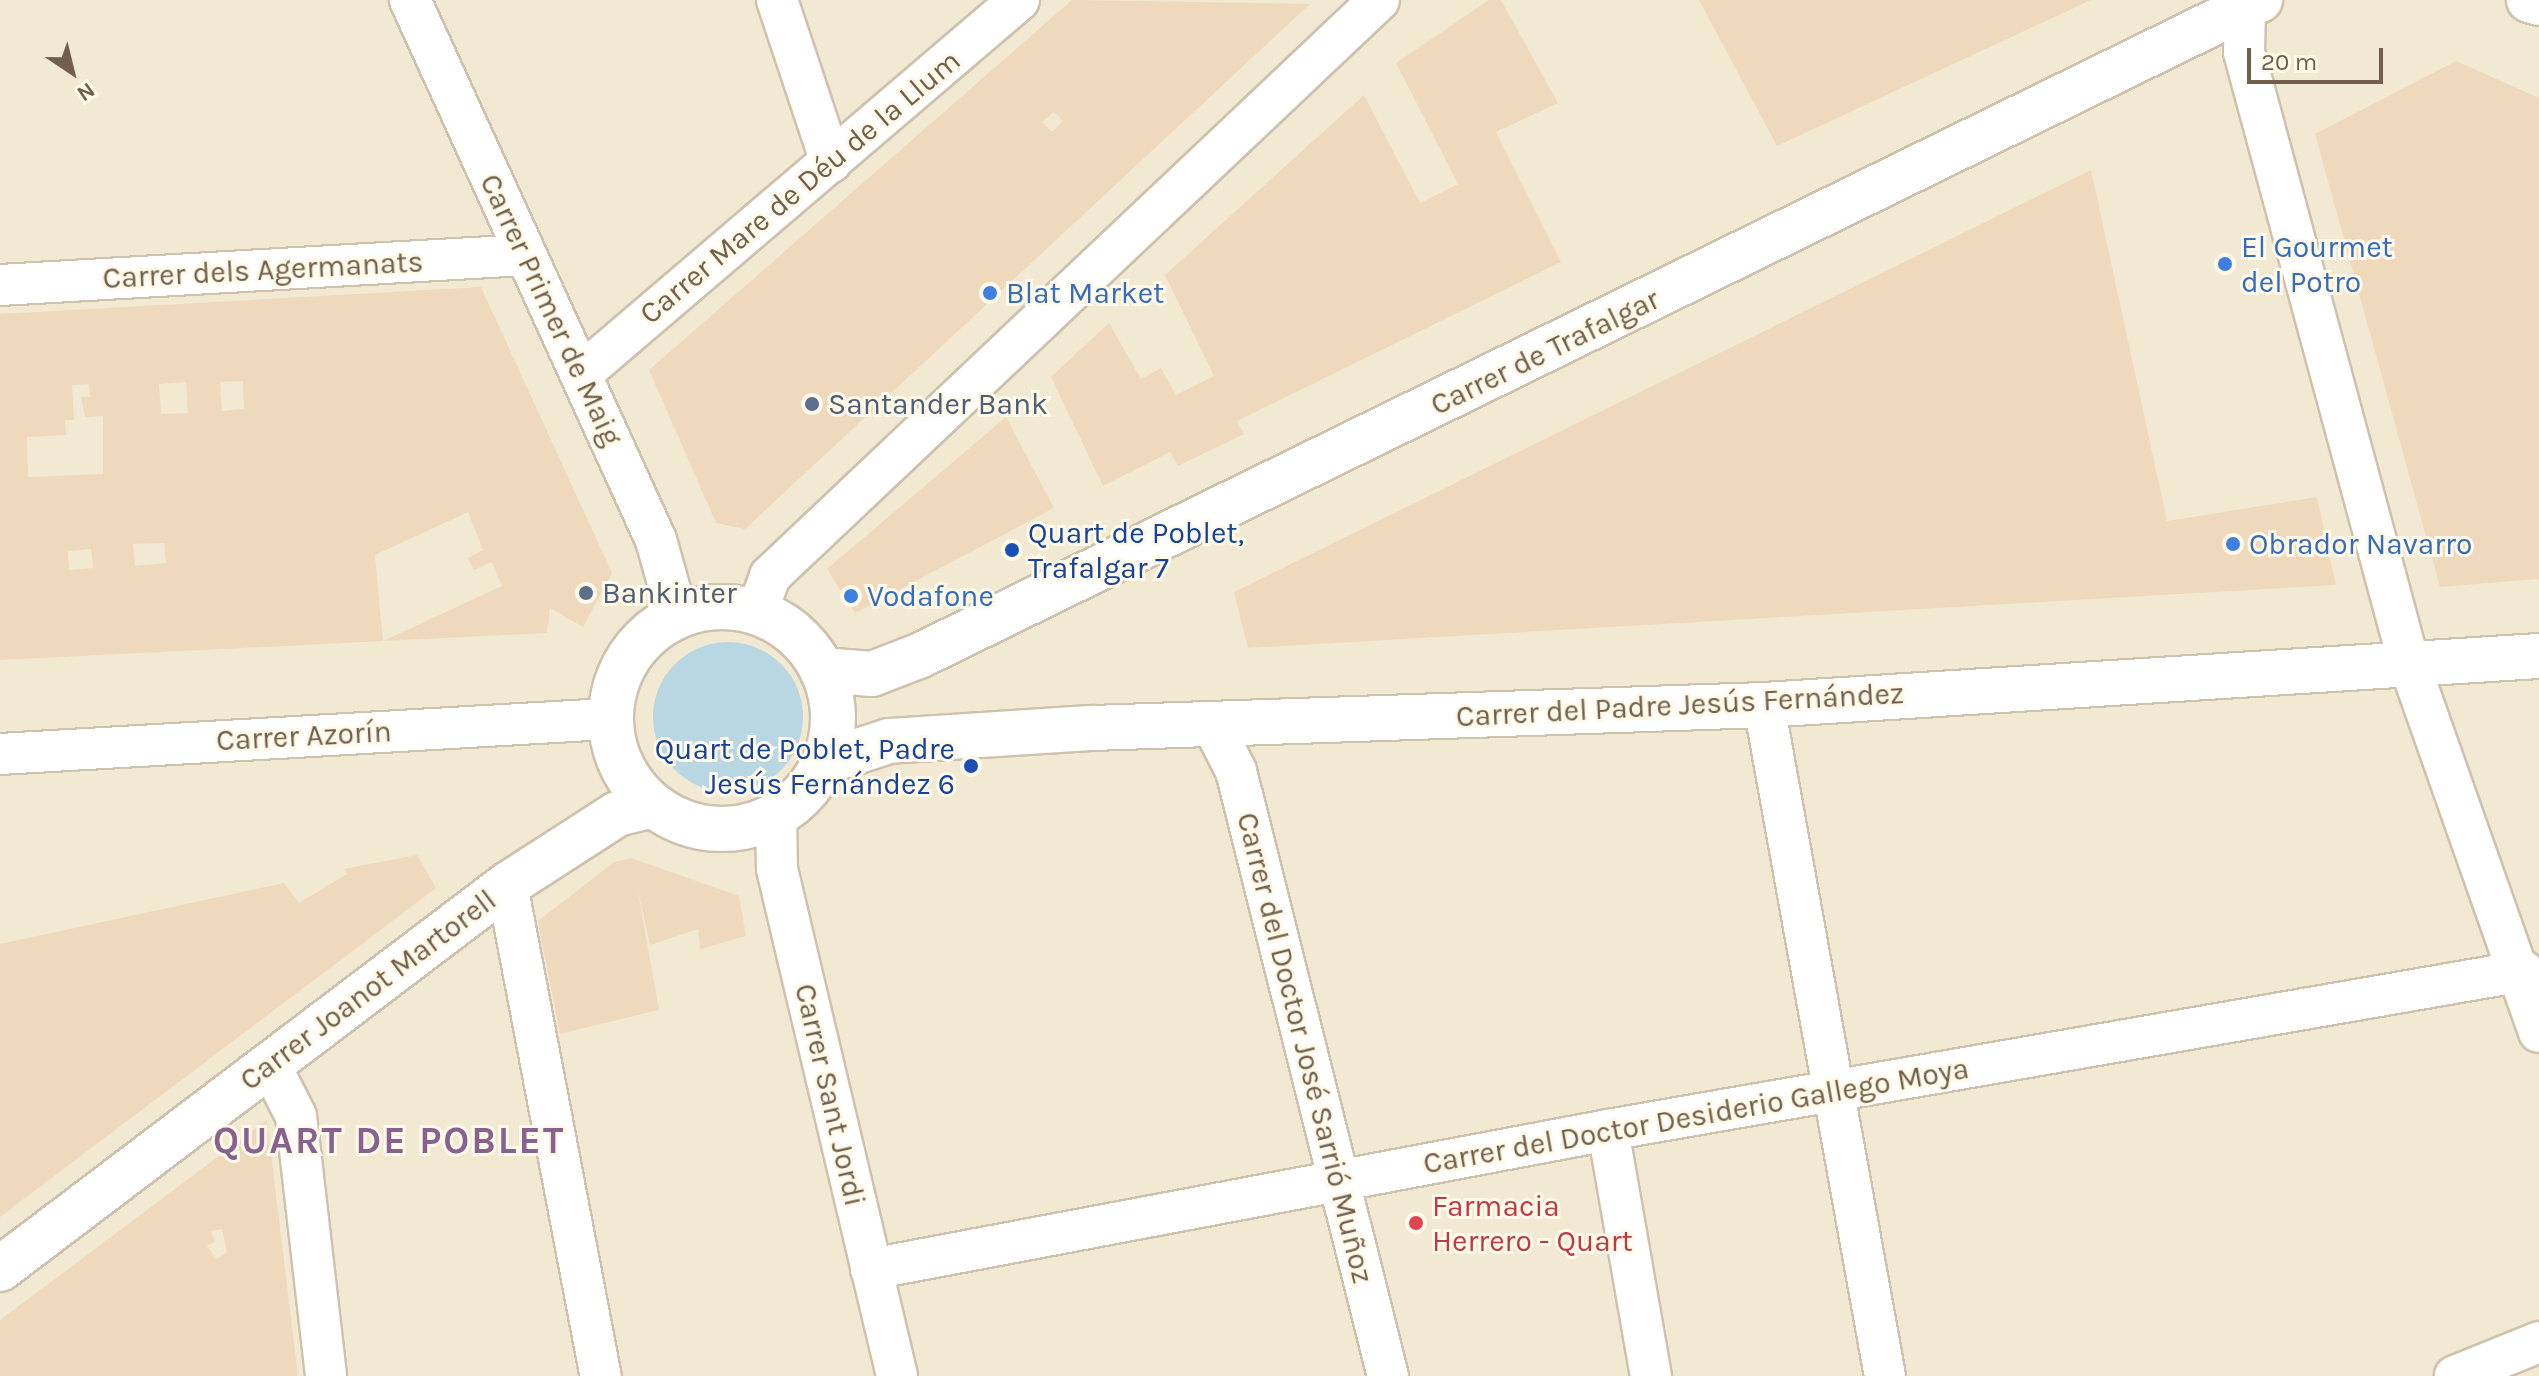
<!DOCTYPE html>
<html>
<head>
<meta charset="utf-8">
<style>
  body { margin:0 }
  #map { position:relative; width:2539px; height:1376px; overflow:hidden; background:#fbf6e3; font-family:Karla,sans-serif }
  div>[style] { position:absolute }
  .residential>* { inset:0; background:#f2e9d2 }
  .water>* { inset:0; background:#b9d6e3 }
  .round { border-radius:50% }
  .building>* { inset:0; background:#efd9bc }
  .roads { filter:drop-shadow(2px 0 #cec1ad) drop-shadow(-2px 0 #cec1ad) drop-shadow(0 2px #cec1ad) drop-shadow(0 -2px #cec1ad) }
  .street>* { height:40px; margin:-20px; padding:0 20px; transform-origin:20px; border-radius:20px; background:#fff }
  .secondary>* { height:44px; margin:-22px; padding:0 22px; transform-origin:22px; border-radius:22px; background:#fff }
  .secondary>.ring { margin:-22px; padding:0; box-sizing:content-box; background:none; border:44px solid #fff; border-radius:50% }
  .dots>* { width:22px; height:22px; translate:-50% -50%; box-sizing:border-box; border:4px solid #fef9e9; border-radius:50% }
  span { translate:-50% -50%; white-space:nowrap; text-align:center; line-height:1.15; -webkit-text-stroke:6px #fef9e9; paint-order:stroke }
  .street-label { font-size:30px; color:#715f4b }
  .shop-label { font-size:30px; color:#366cbe }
  .left { translate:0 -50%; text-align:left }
  .service-label { font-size:30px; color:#4e5e75 }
  .transit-label { font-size:30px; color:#164399 }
  .right { translate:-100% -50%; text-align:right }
  .health-label { font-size:30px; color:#be3a42 }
  .district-label { font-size:38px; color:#87628e; font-weight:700; letter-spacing:2px }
  .north { position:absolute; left:32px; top:32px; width:80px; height:80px; -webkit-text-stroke:6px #fef9e9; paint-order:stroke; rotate:145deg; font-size:22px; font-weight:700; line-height:32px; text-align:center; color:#715f4b }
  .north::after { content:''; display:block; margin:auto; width:28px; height:36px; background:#715f4b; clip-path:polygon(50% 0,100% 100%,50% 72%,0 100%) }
  .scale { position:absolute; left:2247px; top:48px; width:136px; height:36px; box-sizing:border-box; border:4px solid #715f4b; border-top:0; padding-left:10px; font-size:24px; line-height:28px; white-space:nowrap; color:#715f4b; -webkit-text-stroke:6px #fef9e9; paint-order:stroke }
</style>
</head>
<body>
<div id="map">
  <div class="residential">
    <i style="clip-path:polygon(0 0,2539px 0,2539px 1376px,0 1376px)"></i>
  </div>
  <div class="water">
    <i class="round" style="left:653px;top:642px;width:150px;height:150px"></i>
  </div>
  <div class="building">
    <i style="clip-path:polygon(evenodd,1072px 0,1310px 4px,745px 529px,716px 523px,649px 370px,1072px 0,1054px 112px,1063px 121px,1052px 132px,1042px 122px,1054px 112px)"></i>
    <i style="clip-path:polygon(1489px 0,1501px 0,1558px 103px,1496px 132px,1561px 262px,1237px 421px,1244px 434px,1178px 466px,1170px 452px,1103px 486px,1051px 377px,1109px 323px,1141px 379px,1161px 368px,1176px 395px,1214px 376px,1165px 275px,1364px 95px,1420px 203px,1458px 184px,1396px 63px)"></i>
    <i style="clip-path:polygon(1699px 0,2091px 0,1777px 146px)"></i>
    <i style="clip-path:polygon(2456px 61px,2539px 98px,2539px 579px,2440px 587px,2315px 134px)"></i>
    <i style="clip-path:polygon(2091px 170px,2167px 521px,2317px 497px,2336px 585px,1248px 648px,1234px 592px)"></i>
    <i style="clip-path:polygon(evenodd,481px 287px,612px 573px,583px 627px,550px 608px,547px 633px,383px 641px,502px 586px,492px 562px,474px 570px,468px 558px,483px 550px,468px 512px,375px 555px,383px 641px,0 660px,0 314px,481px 287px,243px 381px,244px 409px,222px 411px,220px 382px,243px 381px,481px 287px,186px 382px,188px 413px,161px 414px,159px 384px,186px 382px,481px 287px,89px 384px,90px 397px,81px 397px,85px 417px,103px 416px,103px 474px,28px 477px,27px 437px,66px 435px,65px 420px,74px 420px,72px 385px,89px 384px,481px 287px,164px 543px,166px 563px,135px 566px,133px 544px,164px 543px,481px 287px,91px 549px,93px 568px,69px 570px,68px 551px,91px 549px)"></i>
    <i style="clip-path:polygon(1006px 417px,1054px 508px,855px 613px,827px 569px)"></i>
    <i style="clip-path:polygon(417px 855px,436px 888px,0 1217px,0 944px,284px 883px,299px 903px,347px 874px,344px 869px)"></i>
    <i style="clip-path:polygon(631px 858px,739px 896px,746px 936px,700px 949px,698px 929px,650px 945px,637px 887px,659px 1010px,560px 1034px,538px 921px,614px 862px)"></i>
    <i style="clip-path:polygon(evenodd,267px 1120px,298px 1376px,0 1376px,0 1320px,267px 1120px,222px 1229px,227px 1252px,217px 1259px,207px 1246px,215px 1242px,211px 1231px,222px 1229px)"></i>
  </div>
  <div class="roads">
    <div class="street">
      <i style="left:410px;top:0;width:593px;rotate:65.51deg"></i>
      <i style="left:656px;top:540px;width:59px;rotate:74.3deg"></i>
      <i style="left:672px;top:597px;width:28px;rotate:105deg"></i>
      <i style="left:777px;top:0;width:171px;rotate:71.6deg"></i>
      <i style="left:2245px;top:11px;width:41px;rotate:91.4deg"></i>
      <i style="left:2244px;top:52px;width:633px;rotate:74.89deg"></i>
      <i style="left:2409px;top:663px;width:391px;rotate:70.6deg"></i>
      <i style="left:0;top:285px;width:526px;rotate:-3.27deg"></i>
      <i style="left:581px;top:374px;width:576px;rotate:-40.49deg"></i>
      <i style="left:766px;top:616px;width:16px;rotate:-108deg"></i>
      <i style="left:761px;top:601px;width:27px;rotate:-70deg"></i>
      <i style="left:770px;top:576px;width:838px;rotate:-43.4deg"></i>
      <i style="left:1764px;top:705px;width:682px;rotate:79.78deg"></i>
      <i style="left:1212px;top:724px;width:53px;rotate:62.9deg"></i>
      <i style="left:1236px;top:771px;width:624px;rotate:75.9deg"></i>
      <i style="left:0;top:754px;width:608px;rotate:-3.3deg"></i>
      <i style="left:776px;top:813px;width:56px;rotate:89deg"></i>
      <i style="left:777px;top:869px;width:521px;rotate:76.68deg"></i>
      <i style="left:507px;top:885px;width:500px;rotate:79.2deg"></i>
      <i style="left:269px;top:1063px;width:59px;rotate:63deg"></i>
      <i style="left:296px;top:1116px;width:262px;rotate:83.4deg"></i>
      <i style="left:1608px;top:1130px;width:250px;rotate:80.1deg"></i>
      <i style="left:871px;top:1269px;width:750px;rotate:-10.68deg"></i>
      <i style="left:1608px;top:1130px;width:929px;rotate:-9.86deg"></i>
      <i style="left:2455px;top:1376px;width:91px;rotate:-22deg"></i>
    </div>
    <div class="secondary">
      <i style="left:2529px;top:0;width:10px;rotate:17deg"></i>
      <i class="ring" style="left:611px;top:607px;width:178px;height:178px"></i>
      <i style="left:822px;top:670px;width:50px;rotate:4.6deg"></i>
      <i style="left:872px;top:674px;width:50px;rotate:-21deg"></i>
      <i style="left:919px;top:656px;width:1493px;rotate:-26.07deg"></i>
      <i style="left:824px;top:762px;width:68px;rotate:-17.9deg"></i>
      <i style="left:889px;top:741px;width:203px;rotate:-3.7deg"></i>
      <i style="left:1092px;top:728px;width:672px;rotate:-1.96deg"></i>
      <i style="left:1764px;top:705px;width:777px;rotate:-3.62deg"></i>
      <i style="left:0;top:1269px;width:636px;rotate:-37.14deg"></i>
      <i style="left:507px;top:885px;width:131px;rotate:-32.8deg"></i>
      <i style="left:617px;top:814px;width:37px;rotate:-14deg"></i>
    </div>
  </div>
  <div class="dots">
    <i style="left:2225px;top:264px;background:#3f7fe0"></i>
    <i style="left:990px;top:293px;background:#3f7fe0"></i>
    <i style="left:812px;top:404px;background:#5c6f8a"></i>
    <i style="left:2233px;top:544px;background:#3f7fe0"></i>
    <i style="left:1012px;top:550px;background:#1a4fb4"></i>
    <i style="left:586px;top:593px;background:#5c6f8a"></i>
    <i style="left:851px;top:596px;background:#3f7fe0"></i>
    <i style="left:971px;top:766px;background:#1a4fb4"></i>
    <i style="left:1416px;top:1223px;background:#e0444e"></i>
  </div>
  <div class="street-label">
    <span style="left:800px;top:187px;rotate:-40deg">Carrer Mare de Déu de la Llum</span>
    <span style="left:263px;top:270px;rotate:-3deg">Carrer dels Agermanats</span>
    <span style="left:551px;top:310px;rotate:65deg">Carrer Primer de Maig</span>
    <span style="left:1545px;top:352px;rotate:-26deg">Carrer de Trafalgar</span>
    <span style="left:1680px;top:705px;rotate:-3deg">Carrer del Padre Jesús Fernández</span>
    <span style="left:304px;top:736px;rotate:-3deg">Carrer Azorín</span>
    <span style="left:368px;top:990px;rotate:-37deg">Carrer Joanot Martorell</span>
    <span style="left:1305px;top:1048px;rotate:76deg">Carrer del Doctor José Sarrió Muñoz</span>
    <span style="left:830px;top:1095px;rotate:77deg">Carrer Sant Jordi</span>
    <span style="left:1696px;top:1116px;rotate:-10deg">Carrer del Doctor Desiderio Gallego Moya</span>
  </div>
  <div class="shop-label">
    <span class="left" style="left:2241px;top:264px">El Gourmet<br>del Potro</span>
    <span class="left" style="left:1006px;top:293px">Blat Market</span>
    <span class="left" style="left:2249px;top:544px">Obrador Navarro</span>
    <span class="left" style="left:867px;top:596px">Vodafone</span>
  </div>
  <div class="service-label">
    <span class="left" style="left:828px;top:404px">Santander Bank</span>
    <span class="left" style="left:602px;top:593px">Bankinter</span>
  </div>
  <div class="transit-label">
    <span class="left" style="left:1028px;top:550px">Quart de Poblet,<br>Trafalgar 7</span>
    <span class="right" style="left:955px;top:766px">Quart de Poblet, Padre<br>Jesús Fernández 6</span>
  </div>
  <div class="health-label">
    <span class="left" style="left:1432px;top:1223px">Farmacia<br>Herrero - Quart</span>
  </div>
  <div class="district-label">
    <span style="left:389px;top:1141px">QUART DE POBLET</span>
  </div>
  <div class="north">N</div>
  <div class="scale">20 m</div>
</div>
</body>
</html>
